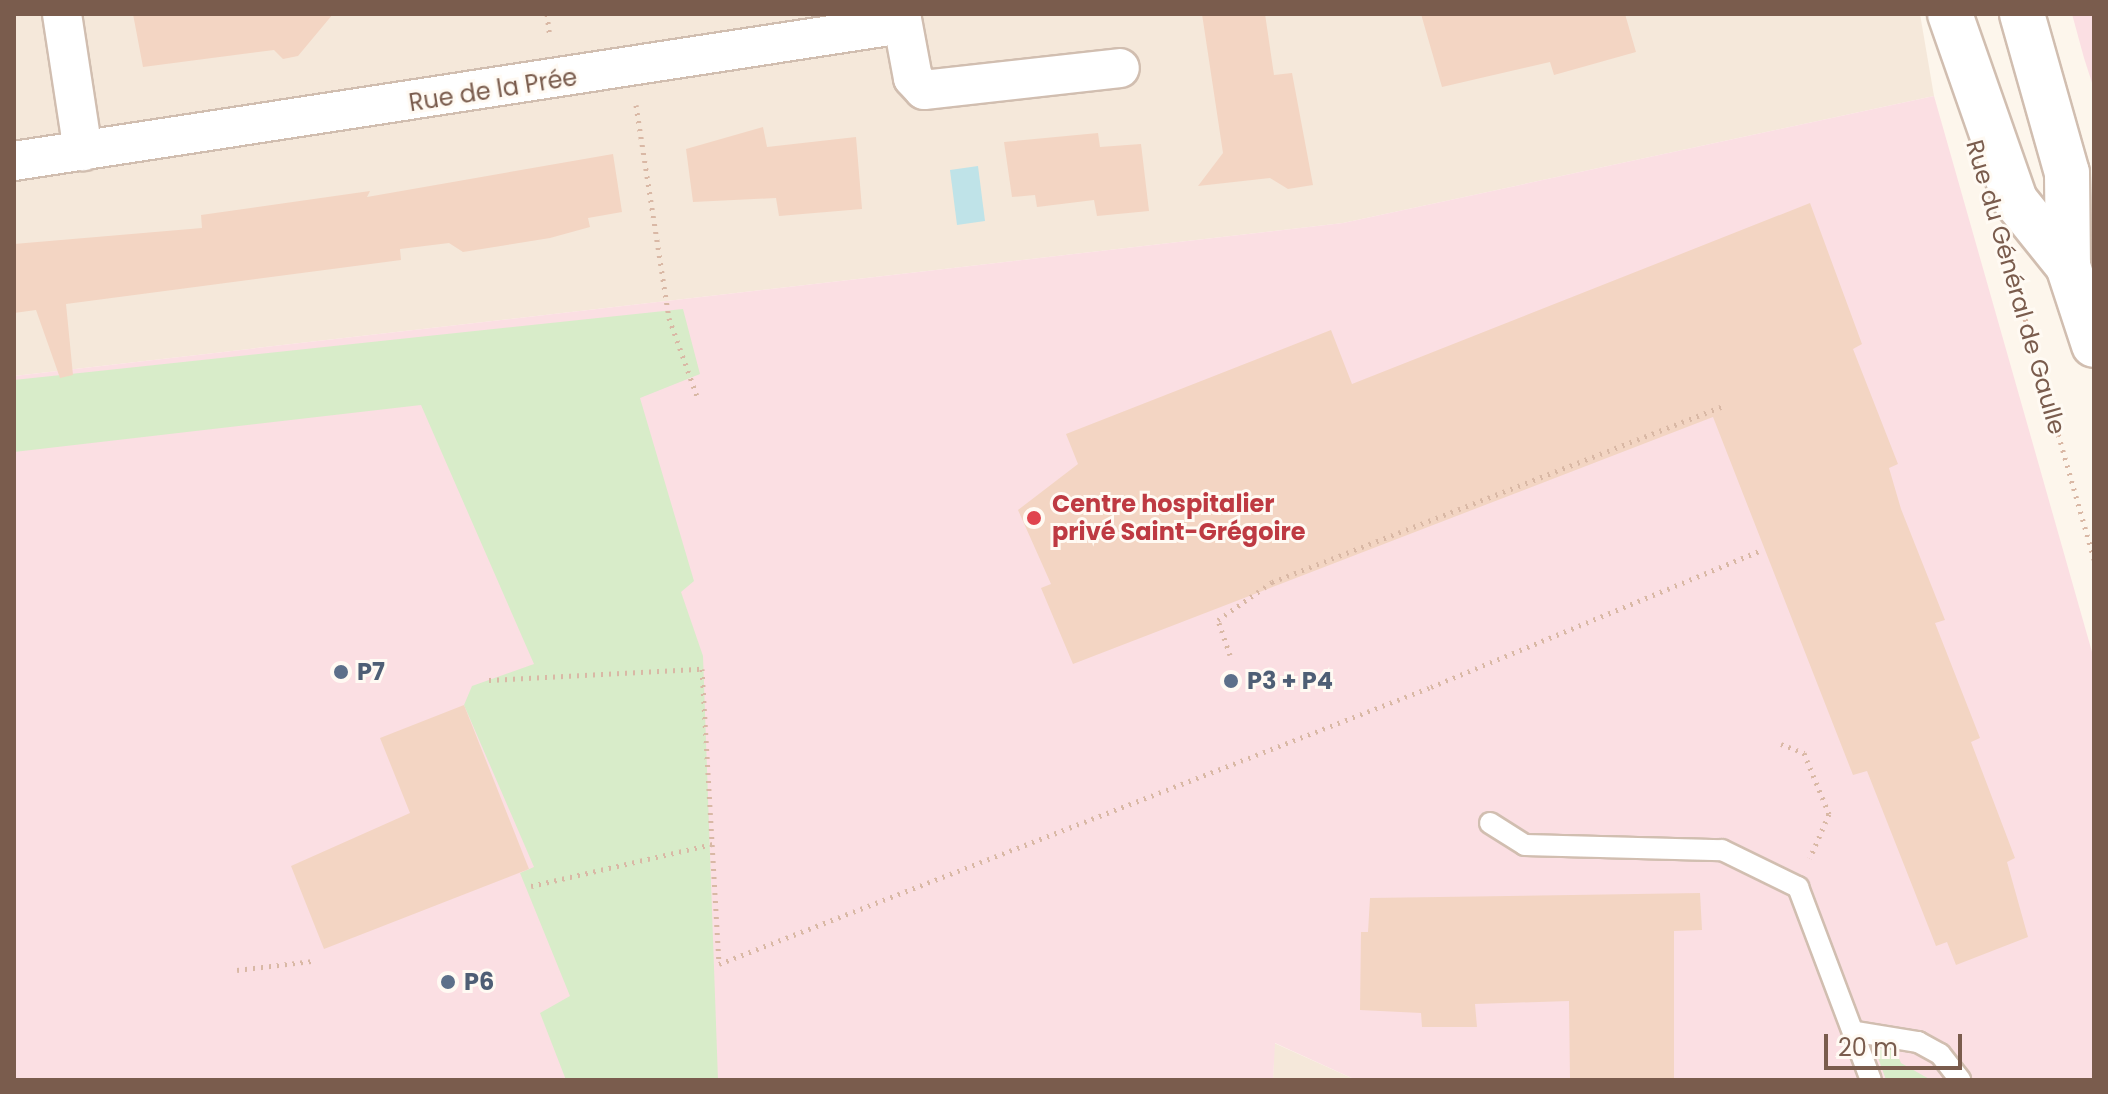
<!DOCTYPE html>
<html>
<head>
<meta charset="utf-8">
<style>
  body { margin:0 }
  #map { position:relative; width:2108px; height:1094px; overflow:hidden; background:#fdf6ec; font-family:Poppins,sans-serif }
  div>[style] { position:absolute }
  .residential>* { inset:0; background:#f5e8da }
  .medical>* { inset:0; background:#fbdfe3 }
  .green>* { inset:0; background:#d8ecc9 }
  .water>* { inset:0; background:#bfe3e8 }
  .building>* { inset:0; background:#f3d5c3 }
  .path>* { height:5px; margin-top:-2.5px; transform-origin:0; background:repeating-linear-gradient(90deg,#d9b8a5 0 2px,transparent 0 8px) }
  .roads { filter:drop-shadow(2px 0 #d1beb0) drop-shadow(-2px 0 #d1beb0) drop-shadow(0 2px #d1beb0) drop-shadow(0 -2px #d1beb0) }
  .service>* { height:20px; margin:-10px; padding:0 10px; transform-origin:10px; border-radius:10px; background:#fff }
  .minor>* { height:38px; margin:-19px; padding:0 19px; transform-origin:19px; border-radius:19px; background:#fff }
  .secondary>* { height:44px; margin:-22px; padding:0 22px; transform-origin:22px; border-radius:22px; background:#fff }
  .dots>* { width:22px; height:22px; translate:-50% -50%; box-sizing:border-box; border:4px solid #fffaf3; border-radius:50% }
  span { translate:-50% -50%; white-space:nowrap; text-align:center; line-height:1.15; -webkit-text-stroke:6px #fffaf3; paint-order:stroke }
  .street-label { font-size:24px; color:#7a5c4d }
  .health-label { font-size:24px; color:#be3a42; font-weight:700 }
  .left { translate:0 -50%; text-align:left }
  .service-label { font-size:24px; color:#4e5e75; font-weight:700 }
  .frame { position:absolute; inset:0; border:16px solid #7a5c4d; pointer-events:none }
  .scale { position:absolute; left:1824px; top:1034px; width:138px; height:36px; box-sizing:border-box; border:4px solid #7a5c4d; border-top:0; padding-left:10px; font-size:24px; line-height:28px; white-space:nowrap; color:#7a5c4d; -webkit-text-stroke:6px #fffaf3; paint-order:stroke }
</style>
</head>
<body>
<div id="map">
  <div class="residential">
    <i style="clip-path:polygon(14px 14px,1920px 14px,1934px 96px,1343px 223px,14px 376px)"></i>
    <i style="clip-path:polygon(1274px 1043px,1356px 1080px,1273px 1080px)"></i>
  </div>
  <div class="medical">
    <i style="clip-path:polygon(2072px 14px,2094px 14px,2094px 89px,2084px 58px)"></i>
    <i style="clip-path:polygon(1934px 96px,2094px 659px,2094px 1080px,1356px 1080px,1275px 1043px,1273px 1080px,14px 1080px,14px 376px,1343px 223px)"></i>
  </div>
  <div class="green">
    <i style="clip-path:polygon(683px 309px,700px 374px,640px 398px,694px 581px,681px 592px,703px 656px,718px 1080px,566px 1080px,540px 1013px,570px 996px,520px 873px,534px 867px,464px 705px,472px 686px,534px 664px,421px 405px,14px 452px,14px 380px)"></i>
    <i style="clip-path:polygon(1893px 1044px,1901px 1063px,1931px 1080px,1886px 1080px,1876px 1052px)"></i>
  </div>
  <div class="water">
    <i style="clip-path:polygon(978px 166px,985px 221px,957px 225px,950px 170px)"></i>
  </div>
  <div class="building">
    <i style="clip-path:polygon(133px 14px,333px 14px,298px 56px,283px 59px,274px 50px,143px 67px)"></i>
    <i style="clip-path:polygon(1202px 14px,1265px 14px,1274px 75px,1292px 73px,1313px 185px,1288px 189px,1270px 178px,1198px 186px,1223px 153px)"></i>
    <i style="clip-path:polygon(1421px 14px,1625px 14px,1636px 52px,1554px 75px,1550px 62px,1442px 87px)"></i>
    <i style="clip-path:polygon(763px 127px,767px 147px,856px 137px,862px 209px,779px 216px,776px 198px,693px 202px,686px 149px)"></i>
    <i style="clip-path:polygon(1098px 133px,1100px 147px,1141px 144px,1149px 211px,1097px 216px,1094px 200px,1037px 207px,1035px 195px,1012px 197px,1004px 142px)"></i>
    <i style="clip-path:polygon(613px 154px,622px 212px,588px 218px,590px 227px,550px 238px,463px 252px,449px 243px,400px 249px,401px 260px,66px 304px,73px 375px,60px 378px,36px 310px,14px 313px,14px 244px,202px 228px,201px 215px,370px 191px,367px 197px)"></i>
    <i style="clip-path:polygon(1810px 203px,1862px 344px,1853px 349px,1898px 464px,1889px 468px,1901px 509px,1945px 620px,1935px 623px,1980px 738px,1971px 742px,2015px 858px,2007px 862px,2028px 937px,1956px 965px,1947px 942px,1936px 946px,1867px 771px,1853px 775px,1713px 417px,1073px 664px,1041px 588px,1051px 584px,1018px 510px,1078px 464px,1066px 434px,1331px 330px,1352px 384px)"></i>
    <i style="clip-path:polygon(464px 705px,529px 869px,324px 949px,291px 866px,410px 813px,380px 738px)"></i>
    <i style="clip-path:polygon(1700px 893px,1702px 930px,1674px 931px,1674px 1080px,1570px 1080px,1569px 1001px,1475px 1004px,1477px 1027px,1422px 1027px,1421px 1013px,1360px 1010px,1361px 932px,1368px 932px,1370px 898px)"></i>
  </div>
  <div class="path">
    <i style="left:547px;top:14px;width:23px;rotate:83deg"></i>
    <i style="left:636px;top:105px;width:216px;rotate:81.2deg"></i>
    <i style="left:669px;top:318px;width:83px;rotate:70.3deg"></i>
    <i style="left:2012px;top:273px;width:298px;rotate:74deg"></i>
    <i style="left:1230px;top:655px;width:37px;rotate:-109deg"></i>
    <i style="left:1218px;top:620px;width:66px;rotate:-35.1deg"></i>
    <i style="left:1272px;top:582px;width:484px;rotate:-21.3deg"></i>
    <i style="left:489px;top:680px;width:213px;rotate:-3deg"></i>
    <i style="left:702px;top:669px;width:295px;rotate:86.7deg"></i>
    <i style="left:719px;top:964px;width:764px;rotate:-21.26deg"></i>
    <i style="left:1431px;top:687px;width:357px;rotate:-22.5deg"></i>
    <i style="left:1781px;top:744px;width:25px;rotate:21deg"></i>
    <i style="left:1804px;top:753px;width:66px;rotate:67.7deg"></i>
    <i style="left:1829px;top:814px;width:48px;rotate:113.4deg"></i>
    <i style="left:531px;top:886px;width:187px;rotate:-13deg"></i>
    <i style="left:237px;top:970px;width:77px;rotate:-6.8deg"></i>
  </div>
  <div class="roads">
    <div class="service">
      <i style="left:1490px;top:823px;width:41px;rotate:32.2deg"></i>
      <i style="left:1525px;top:845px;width:197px;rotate:1.5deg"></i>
      <i style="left:1722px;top:850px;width:85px;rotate:26deg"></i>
      <i style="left:1798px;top:887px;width:206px;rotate:69.3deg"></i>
      <i style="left:1857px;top:1032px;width:62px;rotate:9.3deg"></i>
      <i style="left:1918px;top:1042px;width:25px;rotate:29deg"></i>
      <i style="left:1940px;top:1054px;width:33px;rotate:52deg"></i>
    </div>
    <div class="minor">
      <i style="left:62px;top:14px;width:139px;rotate:81.3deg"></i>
      <i style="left:901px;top:14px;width:65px;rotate:79.4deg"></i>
      <i style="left:913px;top:78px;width:16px;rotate:47deg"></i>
      <i style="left:924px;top:90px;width:197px;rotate:-6.4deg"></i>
      <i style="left:14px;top:161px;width:899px;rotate:-8.77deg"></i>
    </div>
    <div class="secondary">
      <i style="left:1950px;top:14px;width:197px;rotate:70.7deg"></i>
      <i style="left:2015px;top:200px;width:85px;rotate:51.2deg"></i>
      <i style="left:2022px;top:14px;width:165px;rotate:74.2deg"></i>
      <i style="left:2067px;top:173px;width:93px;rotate:89.4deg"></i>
      <i style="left:2068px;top:266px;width:83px;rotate:71.8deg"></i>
    </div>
  </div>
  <div class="dots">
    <i style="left:1034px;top:518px;background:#e0444e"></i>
    <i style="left:341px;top:672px;background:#5c6f8a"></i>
    <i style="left:1231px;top:681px;background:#5c6f8a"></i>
    <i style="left:448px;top:982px;background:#5c6f8a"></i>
  </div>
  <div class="street-label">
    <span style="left:493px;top:90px;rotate:-9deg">Rue de la Prée</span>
    <span style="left:2016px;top:287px;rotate:74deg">Rue du Général de Gaulle</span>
  </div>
  <div class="health-label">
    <span class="left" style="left:1052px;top:518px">Centre hospitalier<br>privé Saint-Grégoire</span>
  </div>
  <div class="service-label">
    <span class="left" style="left:357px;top:672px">P7</span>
    <span class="left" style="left:1247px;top:681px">P3 + P4</span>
    <span class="left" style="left:464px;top:982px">P6</span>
  </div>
  <div class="frame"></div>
  <div class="scale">20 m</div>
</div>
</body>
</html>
